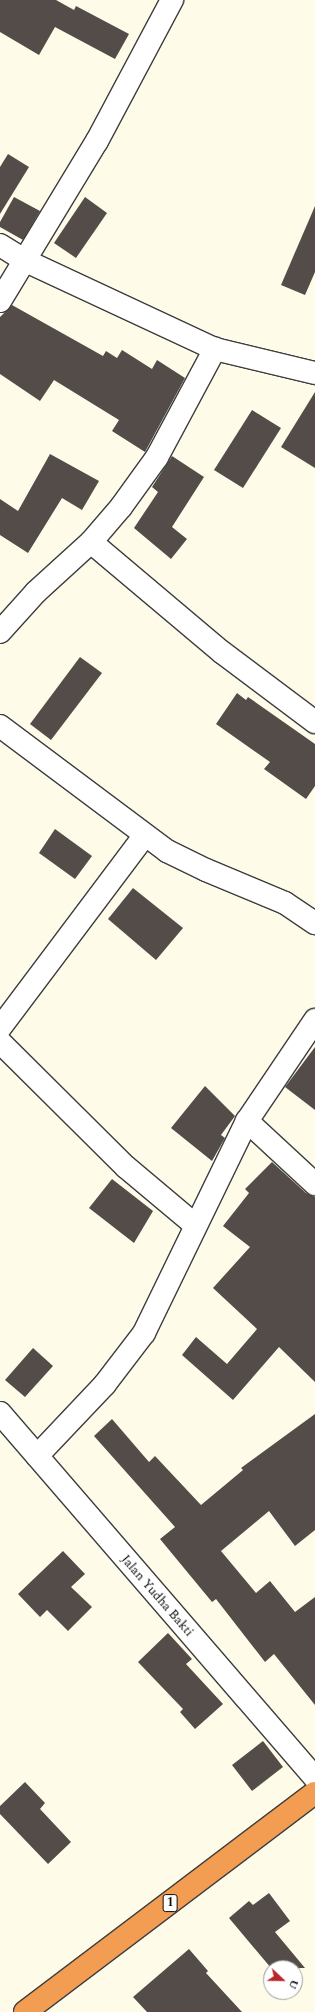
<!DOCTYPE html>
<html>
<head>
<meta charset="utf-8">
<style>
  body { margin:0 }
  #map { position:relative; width:315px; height:2012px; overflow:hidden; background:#fffbe9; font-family:Spectral,serif }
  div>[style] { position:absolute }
  .building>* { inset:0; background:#534c48 }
  .roads { filter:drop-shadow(1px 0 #3e3e3e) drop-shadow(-1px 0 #3e3e3e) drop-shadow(0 1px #3e3e3e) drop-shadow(0 -1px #3e3e3e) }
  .street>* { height:22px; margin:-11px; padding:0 11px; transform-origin:11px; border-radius:11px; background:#fff }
  .highway>* { height:22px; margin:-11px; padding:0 11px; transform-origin:11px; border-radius:11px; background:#f39d53 }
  span { translate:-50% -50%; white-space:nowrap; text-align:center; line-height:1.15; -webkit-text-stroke:4px #fff; paint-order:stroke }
  .shield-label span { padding:1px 3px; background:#fff; border:1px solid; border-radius:3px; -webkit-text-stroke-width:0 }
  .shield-label { font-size:12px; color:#0b0b0b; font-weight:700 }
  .street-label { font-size:13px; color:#0b0b0b }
  .north { position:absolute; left:263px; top:1960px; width:40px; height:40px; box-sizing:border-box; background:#fff; border:1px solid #9d9d9d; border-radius:50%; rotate:112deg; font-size:11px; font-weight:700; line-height:16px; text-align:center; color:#0b0b0b }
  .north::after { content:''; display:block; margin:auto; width:14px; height:18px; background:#b9252c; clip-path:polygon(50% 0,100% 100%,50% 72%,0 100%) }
</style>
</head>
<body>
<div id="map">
  <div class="building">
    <i style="clip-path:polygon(0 0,56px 0,74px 10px,76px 6px,129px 34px,115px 59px,55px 27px,39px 55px,0 32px)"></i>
    <i style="clip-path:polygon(8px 154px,29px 167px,0 214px,0 167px)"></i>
    <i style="clip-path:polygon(14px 197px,40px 211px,23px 240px,0 227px,0 222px)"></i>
    <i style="clip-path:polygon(85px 197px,107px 213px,76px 258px,54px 243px)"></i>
    <i style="clip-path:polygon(315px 206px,315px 272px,305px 295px,281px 285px)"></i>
    <i style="clip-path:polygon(12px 305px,103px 356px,106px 351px,117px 358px,122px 350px,152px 369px,157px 360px,185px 378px,145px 452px,112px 431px,119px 420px,54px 380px,40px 401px,0 374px,0 317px)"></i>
    <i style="clip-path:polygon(315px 392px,315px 468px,281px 447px)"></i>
    <i style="clip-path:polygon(252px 410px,281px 428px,243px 488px,214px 470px)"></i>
    <i style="clip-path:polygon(50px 454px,99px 481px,82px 510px,62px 498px,28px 553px,0 535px,0 499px,18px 511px)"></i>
    <i style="clip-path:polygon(172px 456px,204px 477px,172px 527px,187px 539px,171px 559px,134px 528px,158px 492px,152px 487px)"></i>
    <i style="clip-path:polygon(80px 657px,102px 673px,51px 740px,30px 724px)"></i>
    <i style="clip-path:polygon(237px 693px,246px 700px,248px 697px,315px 744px,315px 786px,306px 799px,264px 769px,270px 762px,216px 724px)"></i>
    <i style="clip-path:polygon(55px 829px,92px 856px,75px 879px,39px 853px)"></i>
    <i style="clip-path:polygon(133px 888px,183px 928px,156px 960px,108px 919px)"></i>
    <i style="clip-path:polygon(315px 1047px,315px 1110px,285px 1087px)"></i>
    <i style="clip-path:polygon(205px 1086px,235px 1116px,221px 1135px,225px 1138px,212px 1161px,171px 1128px)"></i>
    <i style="clip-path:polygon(272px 1162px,306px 1193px,315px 1197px,315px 1382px,279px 1347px,233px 1400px,182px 1355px,196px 1337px,227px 1364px,257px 1329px,213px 1288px,250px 1247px,223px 1226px,249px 1193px,245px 1189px)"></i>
    <i style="clip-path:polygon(112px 1179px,153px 1211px,134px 1243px,89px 1208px)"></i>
    <i style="clip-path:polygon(33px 1348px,53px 1366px,25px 1397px,5px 1380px)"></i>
    <i style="clip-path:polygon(315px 1414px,315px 1530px,295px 1546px,269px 1511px,221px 1551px,256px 1593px,270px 1581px,295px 1612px,315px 1597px,315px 1705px,274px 1654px,265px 1662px,216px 1599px,212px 1602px,160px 1539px,175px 1527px,94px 1436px,112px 1419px,149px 1462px,155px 1456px,201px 1505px,243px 1470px,241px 1468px)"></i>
    <i style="clip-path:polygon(63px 1551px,85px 1574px,71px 1587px,92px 1607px,68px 1631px,47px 1610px,40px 1617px,18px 1594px)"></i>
    <i style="clip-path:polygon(168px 1633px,192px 1659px,186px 1664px,223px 1704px,195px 1729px,180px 1712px,183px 1709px,138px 1662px)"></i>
    <i style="clip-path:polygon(263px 1741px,283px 1767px,252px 1791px,232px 1765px)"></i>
    <i style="clip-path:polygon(25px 1782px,45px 1803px,40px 1809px,71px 1842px,48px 1864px,0 1814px,0 1806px)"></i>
    <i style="clip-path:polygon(269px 1893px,290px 1921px,275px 1932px,305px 1968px,271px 1968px,229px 1918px,249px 1901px,253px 1905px)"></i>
    <i style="clip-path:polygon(189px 1949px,208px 1971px,206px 1973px,242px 2012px,147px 2012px,133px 1997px)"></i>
  </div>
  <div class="roads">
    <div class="street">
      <i style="left:0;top:245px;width:31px;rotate:32deg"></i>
      <i style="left:26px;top:261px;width:208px;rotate:25deg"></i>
      <i style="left:215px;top:349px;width:103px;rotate:13.5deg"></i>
      <i style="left:0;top:301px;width:187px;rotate:-58.8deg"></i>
      <i style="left:97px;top:141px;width:160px;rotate:-62deg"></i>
      <i style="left:91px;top:542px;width:172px;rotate:40.1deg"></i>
      <i style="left:223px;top:653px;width:115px;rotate:36.9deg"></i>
      <i style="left:0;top:632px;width:54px;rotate:-48deg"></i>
      <i style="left:36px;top:592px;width:74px;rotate:-42.3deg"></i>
      <i style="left:91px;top:542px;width:46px;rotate:-49.4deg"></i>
      <i style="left:121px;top:507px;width:62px;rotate:-54.2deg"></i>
      <i style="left:157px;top:457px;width:123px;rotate:-61.8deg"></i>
      <i style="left:0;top:726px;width:209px;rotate:36.8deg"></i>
      <i style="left:167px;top:851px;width:43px;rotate:26deg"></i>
      <i style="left:206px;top:870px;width:86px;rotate:22.7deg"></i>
      <i style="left:285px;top:903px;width:36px;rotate:34deg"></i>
      <i style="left:0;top:1028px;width:240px;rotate:-53.1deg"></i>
      <i style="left:0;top:1042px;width:177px;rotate:44.8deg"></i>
      <i style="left:126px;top:1167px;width:90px;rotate:40deg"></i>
      <i style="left:247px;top:1121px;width:93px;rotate:42.8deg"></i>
      <i style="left:0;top:1413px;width:482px;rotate:49.2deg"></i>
      <i style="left:37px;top:1456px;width:99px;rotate:-46.6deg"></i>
      <i style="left:105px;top:1384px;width:64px;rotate:-52.6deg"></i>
      <i style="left:144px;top:1333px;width:236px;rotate:-64.1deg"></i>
      <i style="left:247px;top:1121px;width:122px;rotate:-56deg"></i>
    </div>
    <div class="highway">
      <i style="left:25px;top:2012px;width:363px;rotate:-37.1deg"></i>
    </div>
  </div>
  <div class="shield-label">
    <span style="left:170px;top:1903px">1</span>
  </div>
  <div class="street-label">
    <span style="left:157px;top:1596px;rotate:49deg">Jalan Yudha Bakti</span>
  </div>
  <div class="north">U</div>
</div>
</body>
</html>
